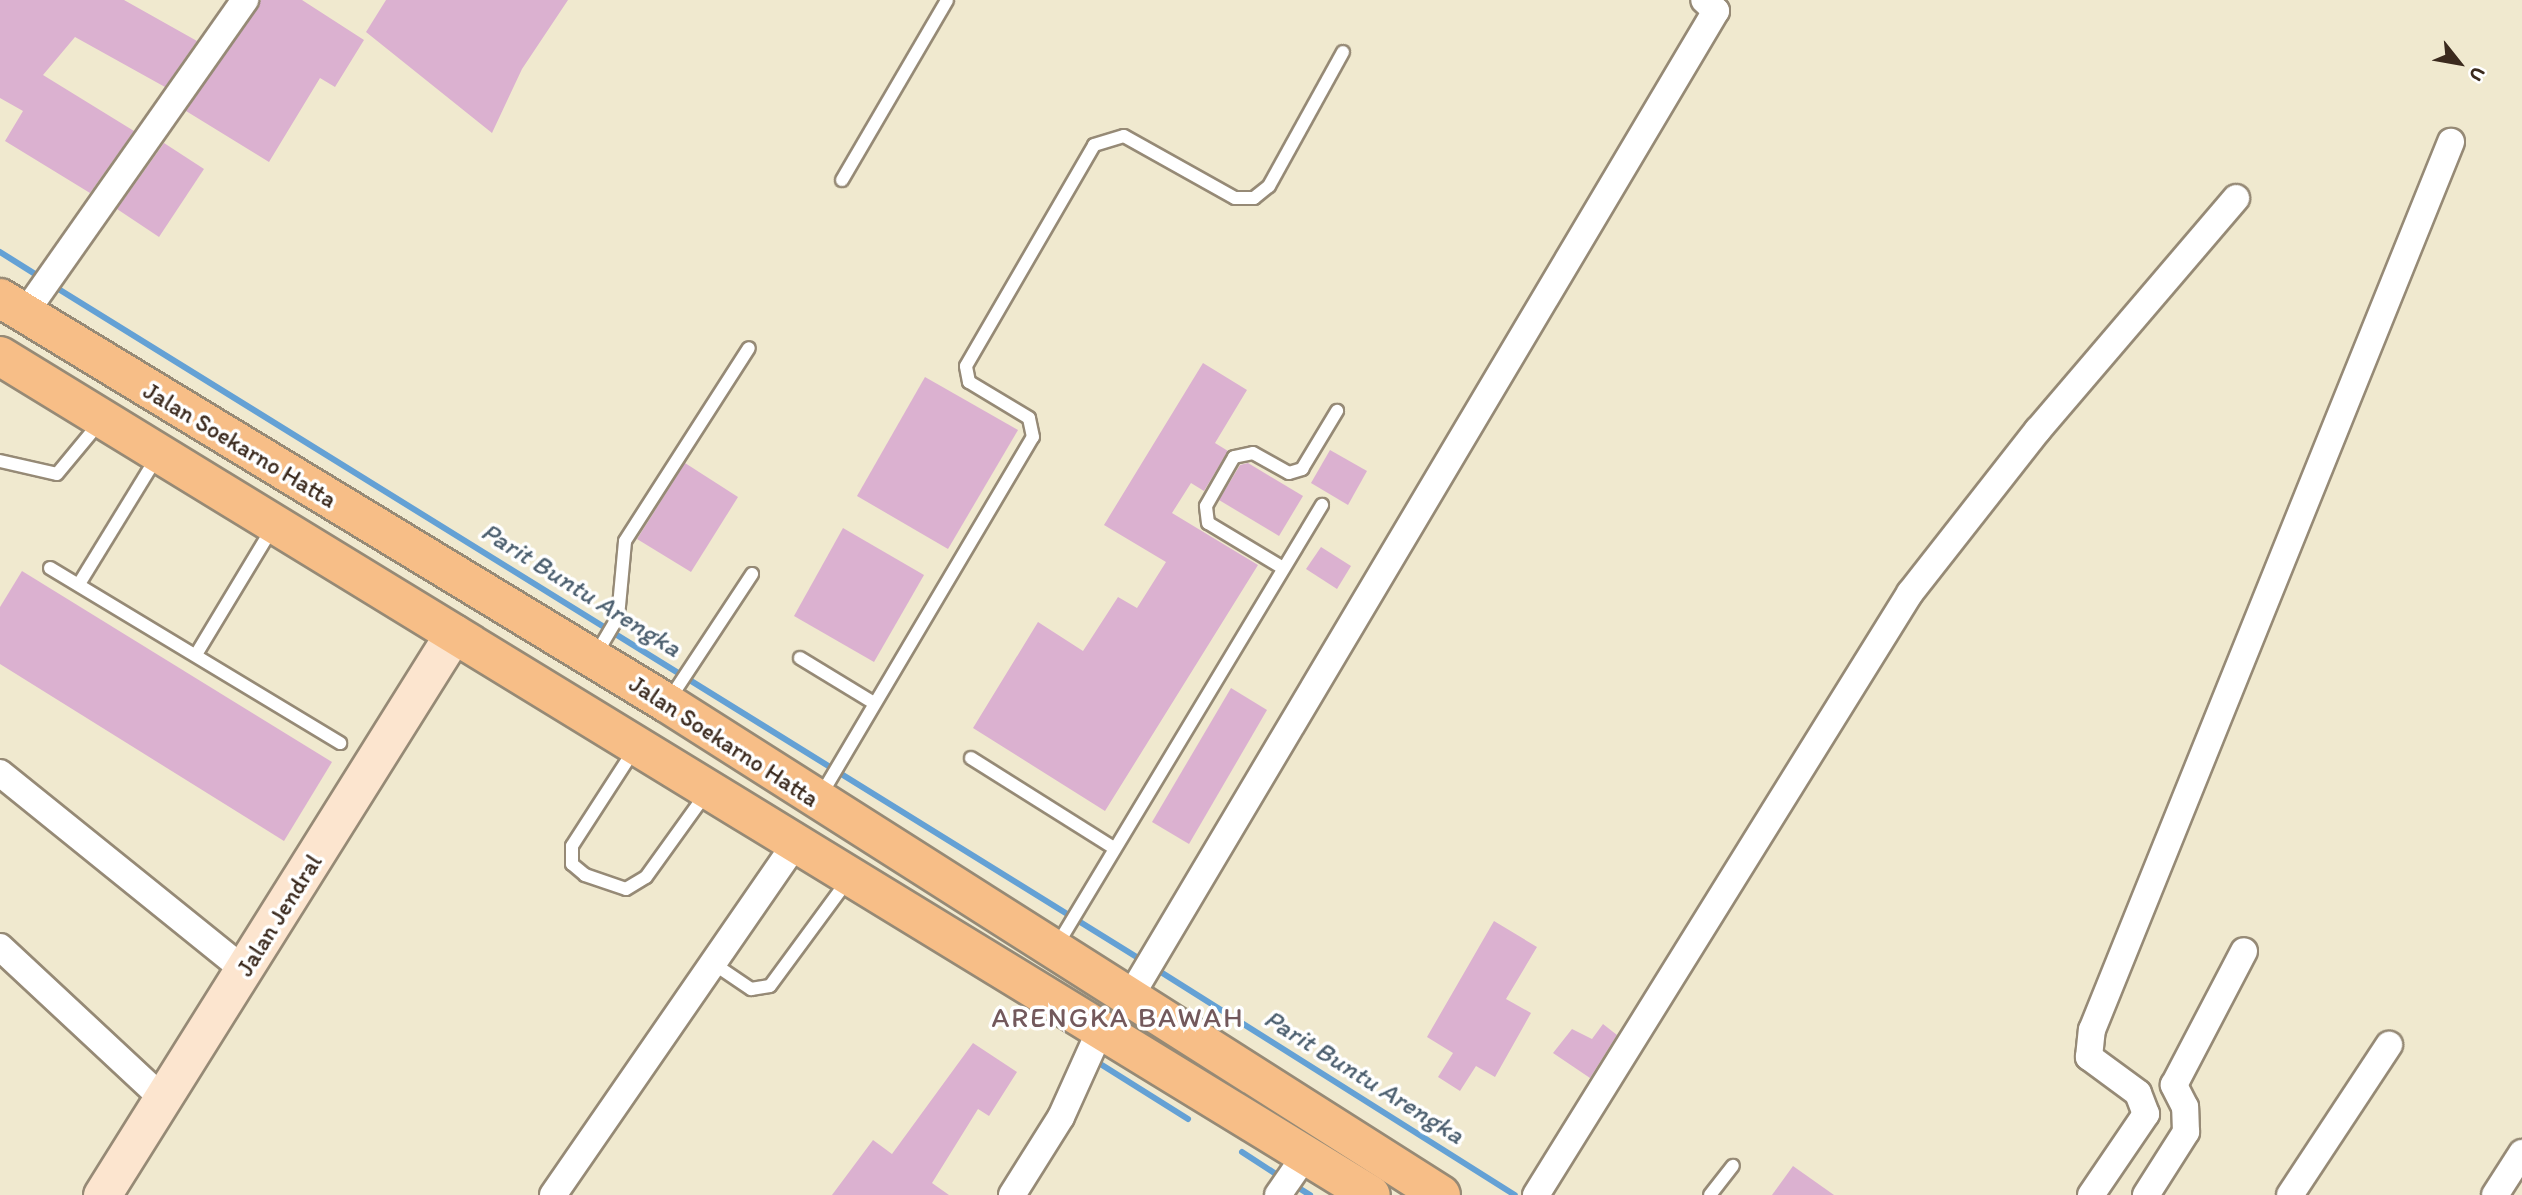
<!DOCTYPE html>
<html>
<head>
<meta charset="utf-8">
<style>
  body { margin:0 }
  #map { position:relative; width:2522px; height:1195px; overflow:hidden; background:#f0e9cf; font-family:Itim,sans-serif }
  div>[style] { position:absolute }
  .stream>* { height:6px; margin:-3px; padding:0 3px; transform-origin:3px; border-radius:3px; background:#64a1d5 }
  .building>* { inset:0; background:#dbb1d0 }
  .roads { filter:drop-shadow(2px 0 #968a76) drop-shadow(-2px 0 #968a76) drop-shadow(0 2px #968a76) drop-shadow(0 -2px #968a76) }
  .lane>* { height:12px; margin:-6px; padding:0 6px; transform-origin:6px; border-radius:6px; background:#fff }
  .street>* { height:26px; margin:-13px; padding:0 13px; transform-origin:13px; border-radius:13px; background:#fff }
  .secondary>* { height:37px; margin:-18.5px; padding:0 18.5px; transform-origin:18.5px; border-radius:18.5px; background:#fce5cf }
  .primary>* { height:38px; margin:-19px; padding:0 19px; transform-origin:19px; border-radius:19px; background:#f7be87 }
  span { translate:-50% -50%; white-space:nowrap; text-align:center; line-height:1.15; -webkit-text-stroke:7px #fff; paint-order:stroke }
  .street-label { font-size:24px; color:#3b2a1e }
  .water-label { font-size:26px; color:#4d6070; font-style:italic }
  .quarter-label { font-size:28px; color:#73595c; letter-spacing:2px }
  .north { position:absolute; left:2424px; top:28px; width:70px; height:70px; -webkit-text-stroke:5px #fff; paint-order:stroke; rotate:121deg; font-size:19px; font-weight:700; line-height:28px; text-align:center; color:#3b2a1e }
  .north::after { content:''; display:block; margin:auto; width:24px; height:32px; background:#3b2a1e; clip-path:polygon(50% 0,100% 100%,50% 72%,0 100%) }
</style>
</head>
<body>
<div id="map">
  <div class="stream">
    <i style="left:0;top:252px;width:51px;rotate:32.1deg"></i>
    <i style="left:52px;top:285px;width:1283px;rotate:31.78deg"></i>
    <i style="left:1156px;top:969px;width:424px;rotate:32.2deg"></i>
    <i style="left:1094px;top:1060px;width:111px;rotate:32.1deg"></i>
    <i style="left:1242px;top:1152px;width:48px;rotate:33deg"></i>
    <i style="left:1294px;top:1185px;width:19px;rotate:32deg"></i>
  </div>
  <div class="building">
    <i style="clip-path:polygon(0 0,124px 0,197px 41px,165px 87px,75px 37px,43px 75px,134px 131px,90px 193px,5px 141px,23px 111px,0 98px)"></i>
    <i style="clip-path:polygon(261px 0,302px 0,364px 40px,335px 87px,320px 78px,269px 162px,186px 111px)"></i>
    <i style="clip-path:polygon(386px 0,568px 0,522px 69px,492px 133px,366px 32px)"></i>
    <i style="clip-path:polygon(164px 143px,204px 169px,159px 237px,117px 209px)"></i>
    <i style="clip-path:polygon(1203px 363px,1247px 390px,1215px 443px,1228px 451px,1204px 491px,1191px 483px,1172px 513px,1258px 565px,1105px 811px,973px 728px,1038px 622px,1083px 651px,1118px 597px,1137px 608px,1166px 562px,1104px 525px)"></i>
    <i style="clip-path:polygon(925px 377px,1018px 430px,948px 549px,857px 496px)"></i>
    <i style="clip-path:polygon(1330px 450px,1367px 471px,1348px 505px,1311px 483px)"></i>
    <i style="clip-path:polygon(685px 463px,738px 497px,691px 572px,637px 539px)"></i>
    <i style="clip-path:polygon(1248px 463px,1303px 496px,1279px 536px,1219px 500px,1240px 465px)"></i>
    <i style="clip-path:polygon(843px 528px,924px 575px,874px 662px,794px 616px)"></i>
    <i style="clip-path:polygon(1321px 547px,1351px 566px,1337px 589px,1306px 569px)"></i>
    <i style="clip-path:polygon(22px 571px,332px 762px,284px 841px,0 664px,0 607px)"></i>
    <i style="clip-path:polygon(1231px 688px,1267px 710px,1189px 844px,1152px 822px)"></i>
    <i style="clip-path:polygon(1494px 921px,1537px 947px,1506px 999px,1531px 1013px,1495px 1077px,1476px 1066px,1460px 1091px,1438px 1077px,1453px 1053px,1427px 1037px)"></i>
    <i style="clip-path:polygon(1603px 1024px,1617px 1035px,1590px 1078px,1553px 1053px,1572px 1029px,1592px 1039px)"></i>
    <i style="clip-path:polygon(973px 1043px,1017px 1072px,989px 1116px,978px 1109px,932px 1183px,949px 1195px,832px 1195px,873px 1140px,892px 1154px)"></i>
    <i style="clip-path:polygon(1793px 1166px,1834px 1195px,1772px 1195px)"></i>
  </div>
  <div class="roads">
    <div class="lane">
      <i style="left:842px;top:180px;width:208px;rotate:-59.7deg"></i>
      <i style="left:0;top:461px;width:58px;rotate:12.8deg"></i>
      <i style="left:57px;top:474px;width:69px;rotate:-50.3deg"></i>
      <i style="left:50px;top:568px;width:339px;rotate:31.1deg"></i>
      <i style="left:1283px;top:568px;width:87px;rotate:-149deg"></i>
      <i style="left:1208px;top:523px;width:17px;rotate:-97deg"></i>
      <i style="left:1206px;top:506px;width:56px;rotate:-60.3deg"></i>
      <i style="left:1234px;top:457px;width:19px;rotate:-12deg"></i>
      <i style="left:1253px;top:453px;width:41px;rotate:29.1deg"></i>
      <i style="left:1289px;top:473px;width:14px;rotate:-17deg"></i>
      <i style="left:1302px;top:469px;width:68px;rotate:-58.9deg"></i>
      <i style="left:79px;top:584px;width:140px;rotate:-58.5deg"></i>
      <i style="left:197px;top:653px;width:147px;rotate:-58.9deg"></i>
      <i style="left:595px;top:656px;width:45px;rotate:-59.5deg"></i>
      <i style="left:618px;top:617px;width:76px;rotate:-84.7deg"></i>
      <i style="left:625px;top:541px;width:229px;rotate:-57.3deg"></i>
      <i style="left:800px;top:658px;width:87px;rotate:31.3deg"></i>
      <i style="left:669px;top:700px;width:151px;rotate:-56.6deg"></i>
      <i style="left:634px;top:750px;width:114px;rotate:122.9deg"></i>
      <i style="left:572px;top:846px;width:18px;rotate:90deg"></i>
      <i style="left:572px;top:864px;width:17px;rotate:40deg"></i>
      <i style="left:585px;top:875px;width:43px;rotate:18.9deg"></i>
      <i style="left:626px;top:889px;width:23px;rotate:-31deg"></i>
      <i style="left:646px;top:877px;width:105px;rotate:-54.3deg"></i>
      <i style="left:971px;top:758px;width:169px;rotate:32.2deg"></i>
      <i style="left:821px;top:795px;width:416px;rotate:-59.4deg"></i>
      <i style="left:1033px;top:437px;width:19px;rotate:-102deg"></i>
      <i style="left:1029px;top:418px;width:70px;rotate:-149deg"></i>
      <i style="left:969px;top:382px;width:16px;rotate:-101deg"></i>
      <i style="left:966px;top:366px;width:255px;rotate:-59.9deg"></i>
      <i style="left:1094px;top:145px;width:31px;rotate:-17deg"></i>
      <i style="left:1124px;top:136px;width:127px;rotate:29.2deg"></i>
      <i style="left:1235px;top:198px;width:19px"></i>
      <i style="left:1254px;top:198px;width:19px;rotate:-39deg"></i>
      <i style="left:1269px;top:186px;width:153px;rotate:-61.1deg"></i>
      <i style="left:1056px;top:947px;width:516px;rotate:-58.96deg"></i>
      <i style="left:714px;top:964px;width:45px;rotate:34deg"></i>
      <i style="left:751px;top:989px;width:19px;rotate:-9deg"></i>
      <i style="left:770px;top:986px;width:132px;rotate:-53.7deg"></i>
      <i style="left:1710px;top:1195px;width:37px;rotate:-52deg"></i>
    </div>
    <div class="street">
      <i style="left:25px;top:313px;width:383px;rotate:-54.9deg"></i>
      <i style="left:0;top:773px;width:315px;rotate:38.9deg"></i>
      <i style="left:0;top:947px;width:219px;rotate:43deg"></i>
      <i style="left:1130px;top:997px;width:1147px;rotate:-59.28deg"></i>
      <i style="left:1716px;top:11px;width:16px;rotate:-137deg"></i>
      <i style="left:553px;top:1195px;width:430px;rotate:-55.4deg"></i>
      <i style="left:1012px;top:1195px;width:92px;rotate:-57.9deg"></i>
      <i style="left:1061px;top:1117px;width:92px;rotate:-65.7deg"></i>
      <i style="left:1278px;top:1195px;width:47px;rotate:-55.3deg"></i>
      <i style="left:1536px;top:1195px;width:709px;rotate:-58.15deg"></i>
      <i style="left:1910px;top:593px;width:207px;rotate:-51.9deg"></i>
      <i style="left:2038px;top:430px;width:305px;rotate:-49.5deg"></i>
      <i style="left:2091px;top:1195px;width:98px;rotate:-55.8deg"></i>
      <i style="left:2146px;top:1114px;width:22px;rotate:-111deg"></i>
      <i style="left:2138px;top:1093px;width:61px;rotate:-143.7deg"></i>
      <i style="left:2089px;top:1057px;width:27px;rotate:-84deg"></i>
      <i style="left:2092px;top:1030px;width:958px;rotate:-67.99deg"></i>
      <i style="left:2146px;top:1195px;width:75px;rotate:-57.6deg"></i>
      <i style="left:2186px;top:1132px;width:25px;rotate:-92deg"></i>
      <i style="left:2185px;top:1107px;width:25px;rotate:-117deg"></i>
      <i style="left:2174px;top:1085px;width:151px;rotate:-62.4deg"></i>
      <i style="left:2290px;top:1195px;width:180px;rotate:-56.6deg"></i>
      <i style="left:2495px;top:1195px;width:50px;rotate:-57.3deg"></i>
    </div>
    <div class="secondary">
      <i style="left:102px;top:1195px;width:663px;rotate:-57.94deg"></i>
    </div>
    <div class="primary">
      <i style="left:0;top:298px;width:780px;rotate:31.27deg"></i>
      <i style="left:667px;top:703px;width:917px;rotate:32.44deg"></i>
      <i style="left:0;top:356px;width:1607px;rotate:31.47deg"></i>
    </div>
  </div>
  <div class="street-label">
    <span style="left:240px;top:445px;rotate:31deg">Jalan Soekarno Hatta</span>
    <span style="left:724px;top:741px;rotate:33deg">Jalan Soekarno Hatta</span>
    <span style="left:279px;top:915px;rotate:-58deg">Jalan Jendral</span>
  </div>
  <div class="water-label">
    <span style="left:581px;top:590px;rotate:32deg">Parit Buntu Arengka</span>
    <span style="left:1364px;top:1077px;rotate:32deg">Parit Buntu Arengka</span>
  </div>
  <div class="quarter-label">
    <span style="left:1118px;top:1017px">ARENGKA BAWAH</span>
  </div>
  <div class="north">U</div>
</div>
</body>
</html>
